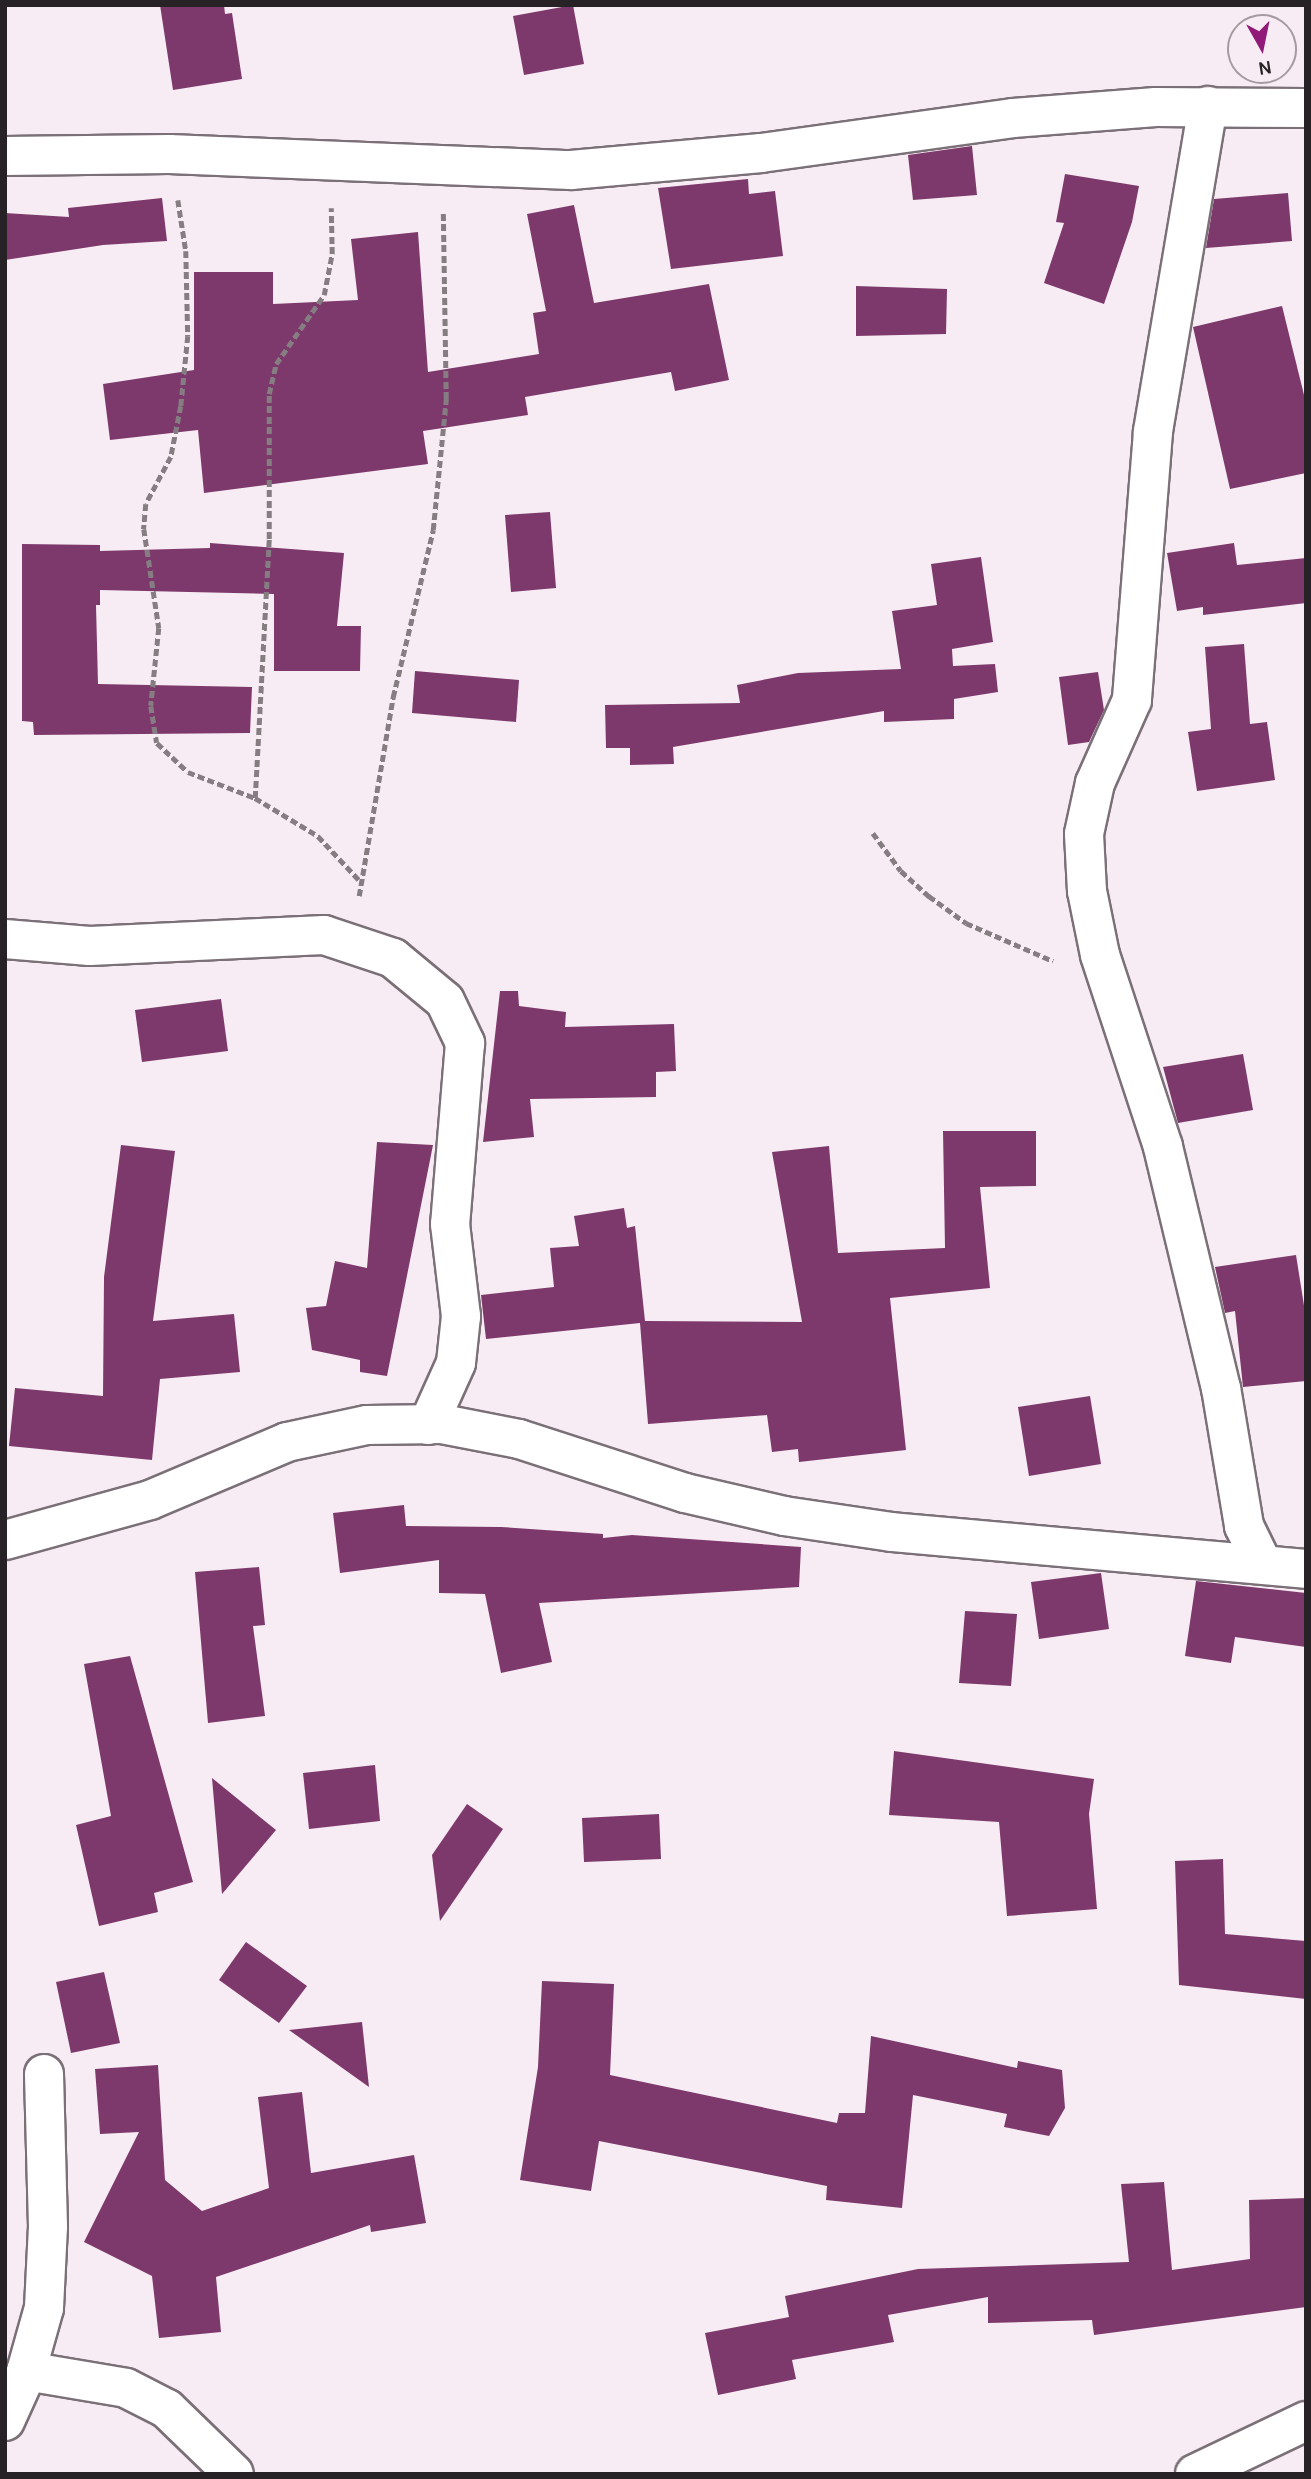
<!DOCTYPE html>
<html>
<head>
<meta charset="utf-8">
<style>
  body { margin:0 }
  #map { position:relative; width:1311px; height:2479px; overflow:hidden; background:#f8ecf4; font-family:Karla,sans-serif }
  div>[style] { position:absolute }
  .building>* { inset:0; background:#7d396b }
  .path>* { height:4.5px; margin-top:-2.25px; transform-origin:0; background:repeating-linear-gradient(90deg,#857d82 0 7px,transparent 0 10.5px) }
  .roads { filter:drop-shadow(2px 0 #7b7077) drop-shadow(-2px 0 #7b7077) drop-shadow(0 2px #7b7077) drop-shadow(0 -2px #7b7077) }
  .minor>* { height:38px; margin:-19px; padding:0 19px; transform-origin:19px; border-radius:19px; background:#fff }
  span { translate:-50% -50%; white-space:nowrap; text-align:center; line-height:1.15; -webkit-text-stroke:7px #f8ecf4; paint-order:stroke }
  .frame { position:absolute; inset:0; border:7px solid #262225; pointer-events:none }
  .north { position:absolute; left:1227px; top:14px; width:70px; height:70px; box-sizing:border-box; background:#f8ecf4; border:2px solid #a49ba1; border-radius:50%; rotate:171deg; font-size:19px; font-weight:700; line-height:28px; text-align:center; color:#262225 }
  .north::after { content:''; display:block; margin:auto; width:24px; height:32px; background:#911977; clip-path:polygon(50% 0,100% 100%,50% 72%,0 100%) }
</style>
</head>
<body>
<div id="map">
  <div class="building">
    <i style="clip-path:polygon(160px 5px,224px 5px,225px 14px,232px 13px,242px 79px,173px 90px)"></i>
    <i style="clip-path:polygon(573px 5px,584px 64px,524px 75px,513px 16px)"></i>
    <i style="clip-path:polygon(972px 146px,977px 195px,913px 200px,908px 155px)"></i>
    <i style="clip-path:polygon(1065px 174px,1139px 186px,1132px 222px,1104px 304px,1044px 283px,1064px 223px,1056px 222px)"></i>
    <i style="clip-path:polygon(748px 179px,749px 194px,775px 191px,783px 256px,671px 269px,658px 188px)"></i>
    <i style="clip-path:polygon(1288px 193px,1292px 241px,1206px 248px,1214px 199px)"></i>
    <i style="clip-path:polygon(162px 198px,167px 241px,103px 245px,5px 260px,5px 213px,69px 217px,68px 208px)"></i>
    <i style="clip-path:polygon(574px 205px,594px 303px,709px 284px,729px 380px,675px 391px,671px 372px,525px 397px,528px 415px,423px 431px,428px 464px,204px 493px,198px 430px,110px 440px,103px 384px,194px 370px,194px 272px,273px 272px,273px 304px,358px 300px,351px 239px,418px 232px,428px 372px,539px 354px,533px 313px,546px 311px,527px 214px)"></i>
    <i style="clip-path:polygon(856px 286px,947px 289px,946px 334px,856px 336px)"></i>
    <i style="clip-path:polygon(1282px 306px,1306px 403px,1306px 473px,1230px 489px,1193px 327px)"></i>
    <i style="clip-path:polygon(550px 512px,556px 588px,511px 592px,505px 515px)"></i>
    <i style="clip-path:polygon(210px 543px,344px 553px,337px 626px,361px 626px,360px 671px,274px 671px,274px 594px,100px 590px,100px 605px,96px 605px,98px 684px,252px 687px,250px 733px,34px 735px,33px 722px,22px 721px,22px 544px,100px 545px,100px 551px,210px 548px)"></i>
    <i style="clip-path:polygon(1234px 543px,1237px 565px,1306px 558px,1306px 603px,1203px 615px,1203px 607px,1177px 611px,1167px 553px)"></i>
    <i style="clip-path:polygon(981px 557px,993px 642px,952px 649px,953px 666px,995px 664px,998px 692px,954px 699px,954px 719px,884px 722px,884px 711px,673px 747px,674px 764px,630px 765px,630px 748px,606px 748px,605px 705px,740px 703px,737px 685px,798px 673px,901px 669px,892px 611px,937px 605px,931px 564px)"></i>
    <i style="clip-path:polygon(1244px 644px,1250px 724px,1267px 722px,1275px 780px,1197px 791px,1188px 732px,1211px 729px,1205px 647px)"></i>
    <i style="clip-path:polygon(415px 671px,519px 680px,516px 722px,412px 713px)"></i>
    <i style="clip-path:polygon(1098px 672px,1104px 710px,1089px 742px,1068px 745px,1059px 677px)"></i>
    <i style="clip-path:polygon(500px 991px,518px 991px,519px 1006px,566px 1012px,565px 1027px,674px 1024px,676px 1071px,656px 1072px,656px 1097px,530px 1099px,534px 1137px,483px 1142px)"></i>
    <i style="clip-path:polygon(221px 999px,228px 1051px,142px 1062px,135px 1010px)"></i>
    <i style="clip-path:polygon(1243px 1054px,1253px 1110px,1178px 1123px,1163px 1067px)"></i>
    <i style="clip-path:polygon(943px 1131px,1036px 1131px,1036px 1186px,980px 1187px,990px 1288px,890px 1298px,906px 1450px,799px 1462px,798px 1449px,772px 1452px,767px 1415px,648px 1424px,640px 1323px,486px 1339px,481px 1295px,554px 1287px,550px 1248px,579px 1246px,574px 1216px,624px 1208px,627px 1228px,635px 1226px,645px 1321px,802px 1322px,772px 1152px,829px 1146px,838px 1253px,945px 1248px)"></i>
    <i style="clip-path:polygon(377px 1142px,433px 1145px,387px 1376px,360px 1372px,360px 1360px,312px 1350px,306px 1308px,326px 1306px,335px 1261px,367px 1268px)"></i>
    <i style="clip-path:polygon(121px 1145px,175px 1151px,153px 1321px,234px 1314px,240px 1372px,160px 1379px,152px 1460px,9px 1446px,15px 1388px,103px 1396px,104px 1277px)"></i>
    <i style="clip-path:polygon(1296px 1255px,1306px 1318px,1306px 1381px,1243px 1387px,1235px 1311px,1225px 1313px,1215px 1267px)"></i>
    <i style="clip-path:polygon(1090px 1396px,1101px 1464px,1029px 1476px,1018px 1407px)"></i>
    <i style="clip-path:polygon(404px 1505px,406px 1526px,501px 1527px,603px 1534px,603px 1538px,632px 1535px,801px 1547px,799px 1587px,539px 1603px,552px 1662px,501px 1673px,485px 1594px,439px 1593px,439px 1560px,340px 1573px,333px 1513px)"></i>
    <i style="clip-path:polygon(259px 1567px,265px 1625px,253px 1626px,265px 1716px,208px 1723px,195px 1572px)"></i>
    <i style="clip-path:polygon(1101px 1573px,1109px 1629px,1039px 1639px,1031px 1582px)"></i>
    <i style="clip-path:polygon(1196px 1581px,1306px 1593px,1306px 1647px,1235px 1637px,1231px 1663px,1185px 1656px)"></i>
    <i style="clip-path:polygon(965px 1611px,1017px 1614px,1011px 1686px,959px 1683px)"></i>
    <i style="clip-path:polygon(130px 1656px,193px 1882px,154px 1893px,158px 1912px,99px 1926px,76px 1825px,111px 1816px,84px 1664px)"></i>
    <i style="clip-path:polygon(894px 1751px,1094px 1779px,1089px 1814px,1097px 1909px,1007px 1916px,999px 1822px,889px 1815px)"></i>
    <i style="clip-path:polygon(375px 1765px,380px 1821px,309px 1829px,303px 1773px)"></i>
    <i style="clip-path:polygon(212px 1778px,276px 1830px,222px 1894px)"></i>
    <i style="clip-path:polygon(467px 1804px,503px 1829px,440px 1921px,432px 1855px)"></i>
    <i style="clip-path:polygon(659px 1814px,661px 1859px,584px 1862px,582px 1818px)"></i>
    <i style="clip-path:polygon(1223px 1859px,1225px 1934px,1306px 1941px,1306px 1999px,1179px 1985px,1175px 1861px)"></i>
    <i style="clip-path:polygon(246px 1942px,307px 1986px,279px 2023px,219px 1980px)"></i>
    <i style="clip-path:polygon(104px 1972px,120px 2043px,71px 2053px,56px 1982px)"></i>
    <i style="clip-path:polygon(542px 1981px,614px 1984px,610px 2075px,837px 2123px,839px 2113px,865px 2113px,871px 2036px,1017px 2068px,1018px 2061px,1062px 2070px,1065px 2108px,1049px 2136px,1004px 2127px,1007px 2114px,913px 2095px,902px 2208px,826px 2200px,827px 2186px,599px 2141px,591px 2191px,520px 2180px,538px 2067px)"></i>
    <i style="clip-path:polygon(362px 2022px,369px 2087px,289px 2030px)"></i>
    <i style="clip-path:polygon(158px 2065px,165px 2180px,202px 2211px,269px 2188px,258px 2097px,302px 2092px,311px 2173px,414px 2155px,426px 2223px,371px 2232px,370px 2225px,216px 2277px,221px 2332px,159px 2338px,152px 2276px,84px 2242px,139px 2132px,100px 2134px,95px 2069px)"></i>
    <i style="clip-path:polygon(1164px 2182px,1172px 2270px,1250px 2259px,1249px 2200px,1306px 2198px,1306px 2307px,1094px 2335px,1092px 2320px,988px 2323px,988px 2297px,888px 2315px,894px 2342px,792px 2360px,796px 2379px,718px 2395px,705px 2333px,789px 2317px,785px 2296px,918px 2269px,1129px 2262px,1121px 2184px)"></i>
  </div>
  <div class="path">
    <i style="left:178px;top:200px;width:52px;rotate:81.1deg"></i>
    <i style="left:186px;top:251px;width:85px;rotate:88.7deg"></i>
    <i style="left:188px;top:336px;width:70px;rotate:95.7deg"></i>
    <i style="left:181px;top:406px;width:52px;rotate:101.1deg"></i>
    <i style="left:171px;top:457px;width:53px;rotate:118deg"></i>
    <i style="left:146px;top:504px;width:25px;rotate:95deg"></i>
    <i style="left:144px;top:529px;width:100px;rotate:81.4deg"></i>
    <i style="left:159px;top:628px;width:78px;rotate:95.9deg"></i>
    <i style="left:151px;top:706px;width:37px;rotate:81deg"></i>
    <i style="left:157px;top:743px;width:42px;rotate:43.1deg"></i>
    <i style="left:188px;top:772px;width:72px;rotate:21.2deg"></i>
    <i style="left:255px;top:798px;width:74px;rotate:31.1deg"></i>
    <i style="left:318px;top:836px;width:63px;rotate:46.9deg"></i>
    <i style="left:255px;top:798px;width:259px;rotate:-86.9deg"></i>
    <i style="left:269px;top:539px;width:145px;rotate:-90deg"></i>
    <i style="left:269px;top:394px;width:31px;rotate:-77deg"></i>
    <i style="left:276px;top:364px;width:84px;rotate:-55.2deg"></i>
    <i style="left:324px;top:295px;width:42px;rotate:-79deg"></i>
    <i style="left:332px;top:254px;width:46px;rotate:-91.2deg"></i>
    <i style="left:873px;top:833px;width:47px;rotate:53.6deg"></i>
    <i style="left:901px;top:871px;width:38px;rotate:42deg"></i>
    <i style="left:929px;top:896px;width:46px;rotate:36.1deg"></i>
    <i style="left:966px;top:923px;width:95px;rotate:23.6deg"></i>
    <i style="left:359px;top:896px;width:202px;rotate:-80.3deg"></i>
    <i style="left:393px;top:697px;width:172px;rotate:-76.5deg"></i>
    <i style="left:433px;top:530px;width:132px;rotate:-84.3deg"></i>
    <i style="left:446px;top:399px;width:186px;rotate:-90.9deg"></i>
  </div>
  <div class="roads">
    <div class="minor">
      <i style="left:1208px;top:106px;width:331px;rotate:99.6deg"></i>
      <i style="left:1153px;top:432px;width:269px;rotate:94.5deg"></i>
      <i style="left:1132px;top:700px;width:91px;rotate:114deg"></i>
      <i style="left:1095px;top:783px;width:52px;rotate:102.2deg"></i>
      <i style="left:1084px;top:834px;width:57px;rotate:87deg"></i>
      <i style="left:1087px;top:891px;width:65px;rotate:78.5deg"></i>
      <i style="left:1100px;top:955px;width:202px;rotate:71.8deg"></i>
      <i style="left:1163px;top:1147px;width:248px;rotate:76.5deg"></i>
      <i style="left:1221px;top:1388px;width:140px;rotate:80.5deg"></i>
      <i style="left:1244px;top:1526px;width:43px;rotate:64deg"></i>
      <i style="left:5px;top:156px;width:164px;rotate:-0.7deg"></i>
      <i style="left:169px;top:154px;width:402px;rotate:2.3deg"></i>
      <i style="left:571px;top:170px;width:191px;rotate:-5.1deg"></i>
      <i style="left:761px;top:153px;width:254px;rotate:-7.9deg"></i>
      <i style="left:1013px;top:118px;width:143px;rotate:-4.4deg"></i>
      <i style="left:1156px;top:107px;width:150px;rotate:0.4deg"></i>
      <i style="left:5px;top:939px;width:85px;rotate:4.7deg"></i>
      <i style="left:90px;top:946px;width:234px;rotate:-2.7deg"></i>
      <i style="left:324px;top:935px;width:73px;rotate:18.4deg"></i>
      <i style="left:393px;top:958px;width:67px;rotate:39.6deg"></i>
      <i style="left:445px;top:1001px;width:47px;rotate:64.5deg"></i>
      <i style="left:465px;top:1043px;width:182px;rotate:94.7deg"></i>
      <i style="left:450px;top:1224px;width:93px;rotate:83.2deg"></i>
      <i style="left:461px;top:1316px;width:47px;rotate:96.1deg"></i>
      <i style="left:456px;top:1363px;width:68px;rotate:114.3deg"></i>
      <i style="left:5px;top:1540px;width:150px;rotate:-15.4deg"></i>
      <i style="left:150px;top:1500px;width:149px;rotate:-22.9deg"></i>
      <i style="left:287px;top:1442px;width:82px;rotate:-12deg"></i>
      <i style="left:367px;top:1425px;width:75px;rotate:-0.8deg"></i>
      <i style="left:442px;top:1424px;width:78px;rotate:11deg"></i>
      <i style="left:519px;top:1439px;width:175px;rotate:18deg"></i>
      <i style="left:685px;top:1493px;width:102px;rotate:13.1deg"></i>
      <i style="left:784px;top:1516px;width:109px;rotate:8.4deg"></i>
      <i style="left:892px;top:1532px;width:416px;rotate:5.1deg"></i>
      <i style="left:26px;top:2371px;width:101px;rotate:9.6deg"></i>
      <i style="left:126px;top:2388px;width:46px;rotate:27.1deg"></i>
      <i style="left:167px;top:2409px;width:93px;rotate:44.1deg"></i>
      <i style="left:5px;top:2421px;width:46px;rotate:-65.7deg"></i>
      <i style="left:24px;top:2379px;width:74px;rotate:-74.3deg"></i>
      <i style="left:44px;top:2308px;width:81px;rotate:-87.2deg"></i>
      <i style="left:48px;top:2227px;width:153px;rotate:-91.5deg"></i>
      <i style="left:1195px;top:2474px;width:123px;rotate:-25.5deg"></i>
    </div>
  </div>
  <div class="frame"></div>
  <div class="north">N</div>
</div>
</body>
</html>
